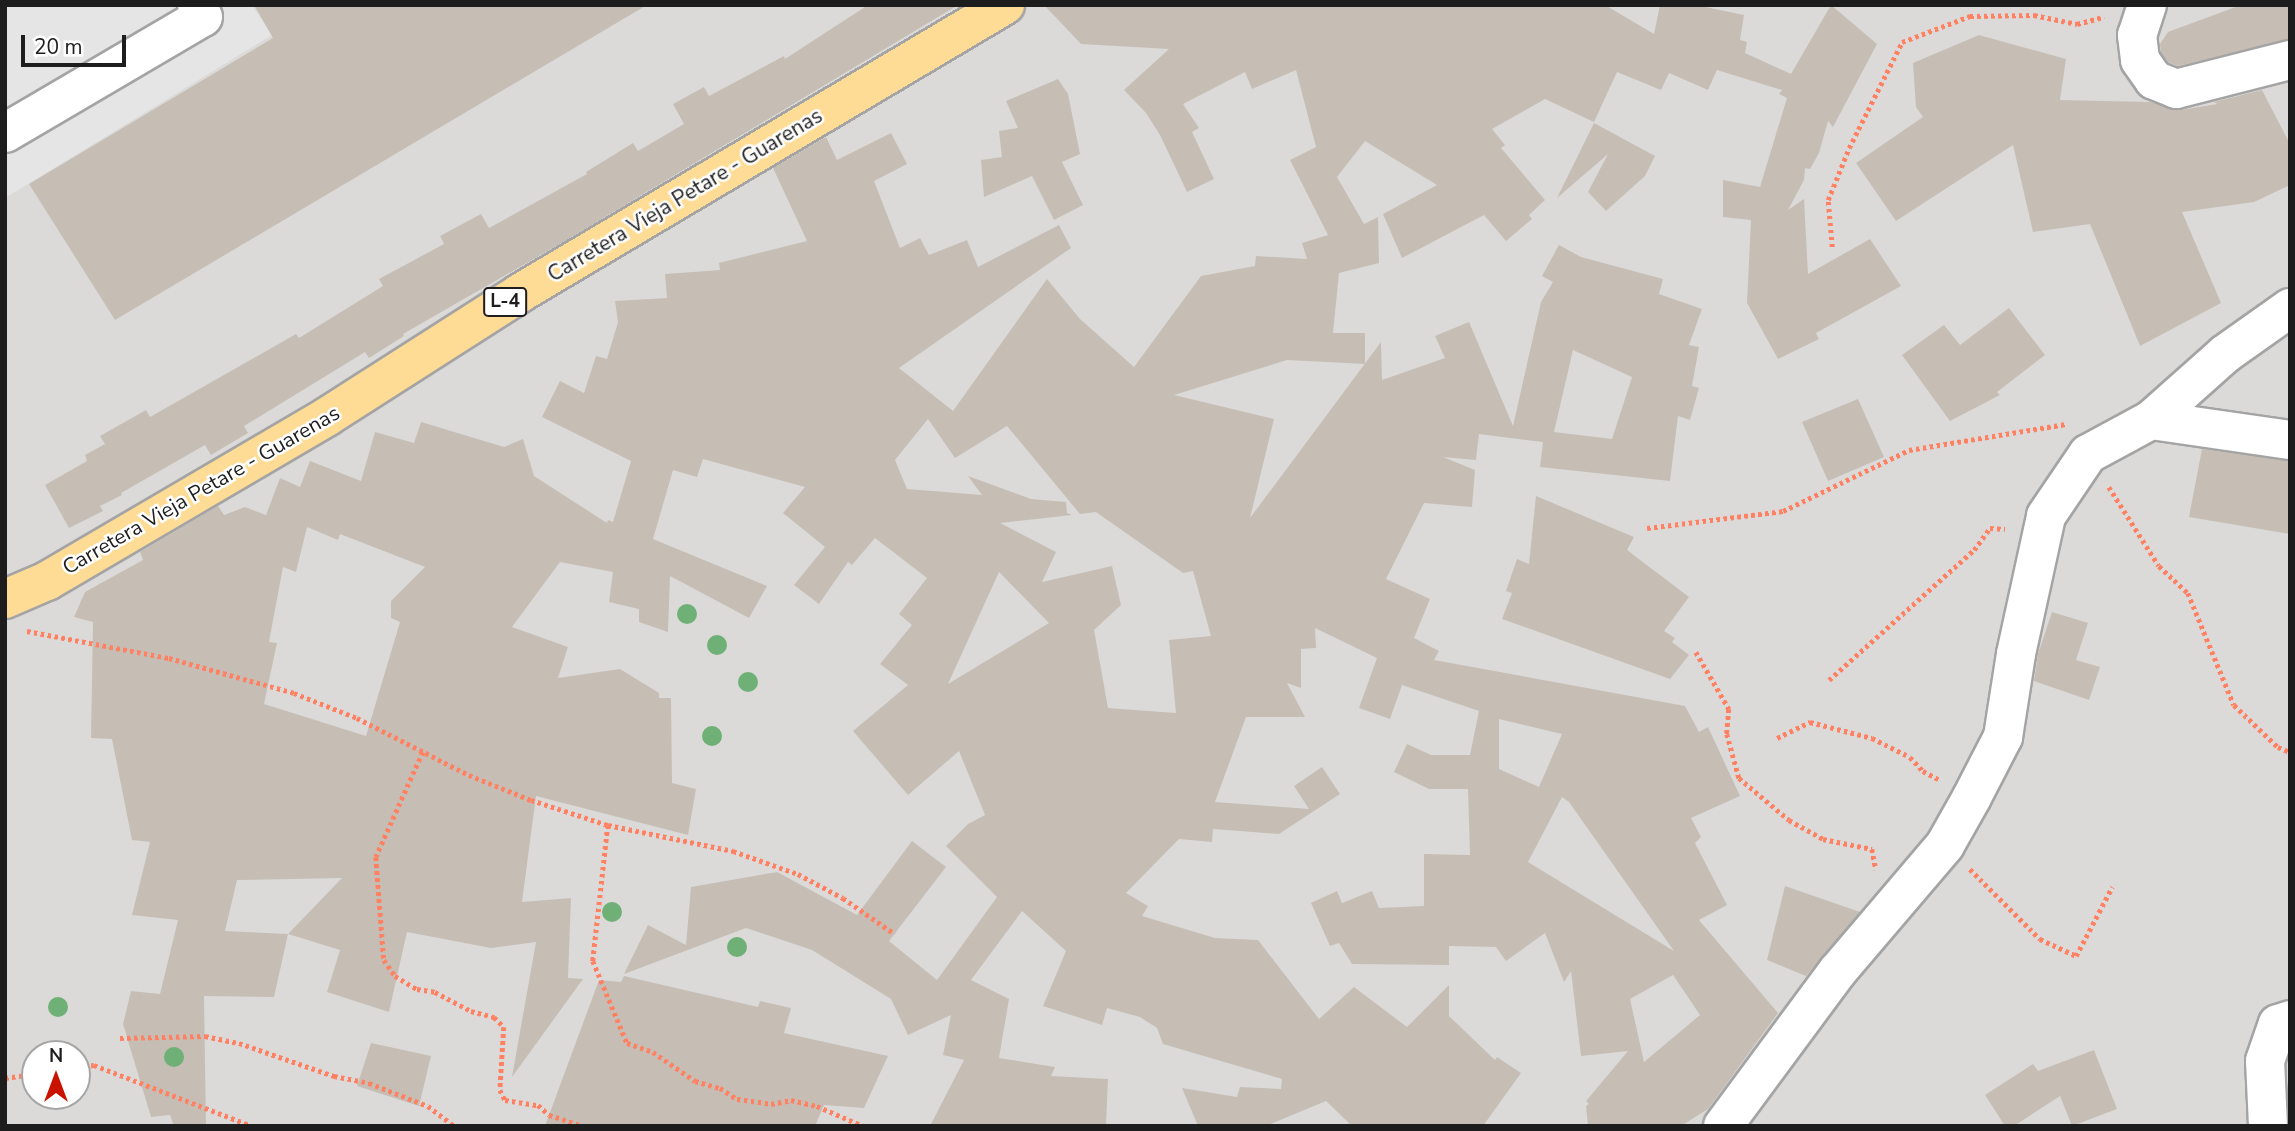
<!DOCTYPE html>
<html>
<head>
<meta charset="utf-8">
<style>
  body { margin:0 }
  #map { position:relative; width:2295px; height:1131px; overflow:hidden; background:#eeebe2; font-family:"Nunito Sans",sans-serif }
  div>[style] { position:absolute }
  .residential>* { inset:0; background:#dbdad9 }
  .parking>* { inset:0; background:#e5e5e5 }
  .building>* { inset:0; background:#c6beb5 }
  .path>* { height:4.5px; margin-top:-2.25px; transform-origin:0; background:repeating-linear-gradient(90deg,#ff8162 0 3.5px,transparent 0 7px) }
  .roads { filter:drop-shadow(2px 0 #a4a4a4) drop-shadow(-2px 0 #a4a4a4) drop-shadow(0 2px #a4a4a4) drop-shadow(0 -2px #a4a4a4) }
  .minor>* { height:38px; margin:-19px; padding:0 19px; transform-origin:19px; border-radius:19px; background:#fff }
  .major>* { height:38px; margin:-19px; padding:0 19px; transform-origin:19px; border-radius:19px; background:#ffdc96 }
  .trees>* { width:20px; height:20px; margin:-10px; border-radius:50%; background:#6eb075 }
  span { translate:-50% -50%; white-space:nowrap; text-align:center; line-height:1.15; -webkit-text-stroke:5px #fff; paint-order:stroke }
  .shield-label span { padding:2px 5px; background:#fff; border:2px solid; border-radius:5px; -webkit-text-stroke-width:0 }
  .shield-label { font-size:19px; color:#1d1d1d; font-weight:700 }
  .street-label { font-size:21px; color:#1d1d1d }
  .frame { position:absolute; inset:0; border:7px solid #1d1d1d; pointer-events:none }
  .north { position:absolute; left:21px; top:1040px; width:70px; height:70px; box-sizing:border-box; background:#fff; border:2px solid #a5a5a5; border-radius:50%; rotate:0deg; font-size:19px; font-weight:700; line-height:28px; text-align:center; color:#1d1d1d }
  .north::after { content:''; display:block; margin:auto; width:24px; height:32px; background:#c91300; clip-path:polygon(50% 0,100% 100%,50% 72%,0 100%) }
  .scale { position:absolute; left:21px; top:35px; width:105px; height:32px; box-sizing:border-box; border:4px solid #1d1d1d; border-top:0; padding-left:9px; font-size:21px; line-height:24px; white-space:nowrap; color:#1d1d1d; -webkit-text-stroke:5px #fff; paint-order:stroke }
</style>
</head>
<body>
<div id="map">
  <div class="residential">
    <i style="clip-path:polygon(evenodd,5px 5px,2290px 5px,2290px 1126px,5px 1126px,5px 5px,35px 1054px,77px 1054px,77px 1096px,35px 1096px,35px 1054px)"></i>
  </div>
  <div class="parking">
    <i style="clip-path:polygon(5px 5px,252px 5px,272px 35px,5px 198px)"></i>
  </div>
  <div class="building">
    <i style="clip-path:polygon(254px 5px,647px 5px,115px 320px,29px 184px,273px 38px)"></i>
    <i style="clip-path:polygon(868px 5px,958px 5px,565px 241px,403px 334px,404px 336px,369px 358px,365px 352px,244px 426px,248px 433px,211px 455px,205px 445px,121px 493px,122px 495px,100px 506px,103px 511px,69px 528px,45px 485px,87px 461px,85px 455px,105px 444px,100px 436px,146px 410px,150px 417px,296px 334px,299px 338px,383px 286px,379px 279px,444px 244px,440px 236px,481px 214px,489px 228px,587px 174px,586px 172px,633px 143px,638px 151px,684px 124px,673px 104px,704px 87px,709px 96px,784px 56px,785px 59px)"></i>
    <i style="clip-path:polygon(evenodd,1044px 5px,1605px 5px,1654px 34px,1660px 5px,1696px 5px,1744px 15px,1740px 40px,1747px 42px,1745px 53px,1791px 74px,1831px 5px,1877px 44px,1833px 127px,1828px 121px,1819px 153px,1810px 169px,1805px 168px,1804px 180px,1788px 210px,1804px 199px,1808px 274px,1870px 239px,1901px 286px,1816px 333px,1819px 339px,1778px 359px,1747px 303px,1751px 220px,1723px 217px,1723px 180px,1760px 187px,1787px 98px,1779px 94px,1782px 90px,1717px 70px,1708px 90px,1669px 73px,1661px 90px,1617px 72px,1594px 122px,1545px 99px,1492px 129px,1505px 145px,1501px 148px,1545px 200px,1529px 215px,1532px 219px,1506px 241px,1484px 215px,1402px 258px,1383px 214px,1437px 185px,1365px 141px,1337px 177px,1364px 224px,1378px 217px,1379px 263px,1339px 273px,1333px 333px,1365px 333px,1365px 364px,1287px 360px,1174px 395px,1274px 419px,1250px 518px,1381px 342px,1382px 380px,1445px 358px,1435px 336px,1469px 322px,1513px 426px,1541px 302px,1553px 282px,1542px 276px,1559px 245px,1581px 257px,1663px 279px,1659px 294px,1702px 309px,1689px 345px,1699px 347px,1692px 386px,1699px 388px,1690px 420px,1678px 416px,1670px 481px,1540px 467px,1543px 442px,1479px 434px,1476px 460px,1443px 457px,1475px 470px,1472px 507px,1424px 503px,1386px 579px,1430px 599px,1414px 638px,1439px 651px,1434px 660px,1685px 706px,1699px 732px,1708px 727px,1740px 796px,1691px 818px,1701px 837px,1695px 843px,1727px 905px,1699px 920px,1778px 1013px,1708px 1109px,1681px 1126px,1588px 1126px,1586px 1106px,1589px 1104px,1586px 1101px,1628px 1051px,1581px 1056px,1571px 971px,1564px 982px,1545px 933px,1506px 961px,1496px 947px,1449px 946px,1449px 965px,1352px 964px,1339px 943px,1330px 946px,1311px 903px,1337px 891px,1342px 903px,1372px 891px,1379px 908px,1424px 906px,1424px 854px,1470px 855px,1468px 789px,1429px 789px,1394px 772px,1407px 744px,1431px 755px,1470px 755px,1479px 711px,1402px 685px,1390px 719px,1359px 708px,1377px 658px,1315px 628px,1316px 648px,1301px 649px,1301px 688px,1287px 683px,1305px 717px,1246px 717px,1215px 802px,1309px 809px,1294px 786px,1322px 767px,1340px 794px,1279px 834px,1213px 829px,1212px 842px,1179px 839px,1126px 893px,1148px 906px,1142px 916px,1215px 938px,1258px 940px,1319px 1019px,1354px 987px,1407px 1027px,1449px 985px,1449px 1016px,1495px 1060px,1497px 1057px,1521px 1073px,1483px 1126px,1352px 1126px,1326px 1101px,1266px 1126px,1198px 1126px,1182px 1088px,1237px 1097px,1240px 1087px,1281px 1089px,1282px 1079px,1163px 1044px,1157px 1028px,1140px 1017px,1107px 1008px,1102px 1025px,1043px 1006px,1066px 951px,1022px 911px,971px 980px,1009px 999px,999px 1058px,1055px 1067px,1051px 1076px,1108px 1079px,1106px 1126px,930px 1126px,964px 1060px,943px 1055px,951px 1015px,908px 1035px,891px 999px,812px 950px,746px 928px,624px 974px,648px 925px,686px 945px,691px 887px,777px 872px,857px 915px,912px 841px,946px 867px,889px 941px,937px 980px,997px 897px,946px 846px,968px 824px,985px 815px,959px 751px,908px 795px,853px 731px,908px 685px,880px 664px,912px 625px,899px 614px,927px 578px,875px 538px,852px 565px,848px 562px,819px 604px,794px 585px,825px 547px,783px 513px,805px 487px,703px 459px,697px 477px,673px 470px,653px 539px,767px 586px,749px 618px,670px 576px,668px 632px,639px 622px,639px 609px,609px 602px,613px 572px,560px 562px,512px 627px,568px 647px,558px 678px,620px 669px,659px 693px,659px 698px,671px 698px,672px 783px,696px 789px,688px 835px,536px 796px,522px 902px,571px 898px,568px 978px,583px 979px,512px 1077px,536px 942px,491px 948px,407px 932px,389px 1012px,327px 992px,340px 950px,288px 934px,274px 997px,204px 996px,206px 1126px,174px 1126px,170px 1115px,151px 1117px,123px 1024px,131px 991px,160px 994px,178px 920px,132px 915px,150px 842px,132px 840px,112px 739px,91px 738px,93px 622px,74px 617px,85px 592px,143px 560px,140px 552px,218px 506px,224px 515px,245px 507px,266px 515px,280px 478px,300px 487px,310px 461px,361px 481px,375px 432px,414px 443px,421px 422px,504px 447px,523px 439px,534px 476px,607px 523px,608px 520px,613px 522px,631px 461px,542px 417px,560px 381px,584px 393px,596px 356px,607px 359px,618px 322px,615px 301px,667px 298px,665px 274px,720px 270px,719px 263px,807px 241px,773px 168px,826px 137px,837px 160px,891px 133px,907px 164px,874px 181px,900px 248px,920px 238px,929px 255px,967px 240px,978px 267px,1059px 225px,1071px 248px,899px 368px,953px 411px,1047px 279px,1080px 319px,1134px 367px,1201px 276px,1255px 266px,1256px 256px,1307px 259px,1302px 243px,1328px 235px,1290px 160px,1316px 147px,1296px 70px,1252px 89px,1245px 72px,1183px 104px,1199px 128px,1192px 132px,1214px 179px,1187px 192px,1160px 135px,1146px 113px,1124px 90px,1169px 49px,1081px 44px,1044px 5px,1573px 350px,1632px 377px,1612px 439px,1554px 432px,1573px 350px,1044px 5px,928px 419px,955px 458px,1007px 426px,1080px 514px,1096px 512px,1183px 573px,1193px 571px,1211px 636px,1169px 640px,1176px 713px,1108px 708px,1094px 630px,1121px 605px,1112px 566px,1042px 582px,1056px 552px,1000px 523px,1072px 515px,1067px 513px,1066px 502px,1031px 499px,968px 476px,982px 495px,907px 489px,895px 460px,928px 419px,1044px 5px,307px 527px,338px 540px,340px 534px,425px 567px,391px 601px,391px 618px,400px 622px,366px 736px,264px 704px,277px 643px,269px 642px,283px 567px,296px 572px,307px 527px,1044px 5px,999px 572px,1049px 623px,948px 684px,999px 572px,1044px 5px,1499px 719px,1562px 734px,1539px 787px,1499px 769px,1499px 719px,1044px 5px,1562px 797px,1569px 802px,1674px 951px,1528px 862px,1562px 797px,1044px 5px,342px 878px,288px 934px,225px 931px,237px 880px,342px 878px,1044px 5px,1673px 975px,1700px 1015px,1644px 1062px,1630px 999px,1673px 975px)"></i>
    <i style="clip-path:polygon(2241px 5px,2290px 5px,2290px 39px,2178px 66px,2168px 62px,2161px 52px,2160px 44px,2168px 32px)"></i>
    <i style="clip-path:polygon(1979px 35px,2066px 59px,2060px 100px,2150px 102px,2181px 110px,2217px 104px,2214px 102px,2262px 90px,2290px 144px,2290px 185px,2254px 202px,2182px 212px,2221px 303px,2140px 346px,2090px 224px,2033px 232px,2013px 145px,1896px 221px,1856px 163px,1923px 117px,1916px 107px,1913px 63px)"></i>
    <i style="clip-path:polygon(1058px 79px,1068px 94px,1080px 154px,1062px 162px,1083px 205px,1054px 220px,1032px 176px,984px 197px,981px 160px,1002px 157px,999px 131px,1018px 128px,1006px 101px)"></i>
    <i style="clip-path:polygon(1594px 123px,1655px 156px,1645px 176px,1606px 211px,1588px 192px,1608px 154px,1557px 198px)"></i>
    <i style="clip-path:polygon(2009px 308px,2045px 355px,1997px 392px,2000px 395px,1950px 421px,1902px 355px,1944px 325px,1960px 345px)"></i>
    <i style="clip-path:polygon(1858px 399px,1884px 457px,1828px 481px,1802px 422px)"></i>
    <i style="clip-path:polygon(2202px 449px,2290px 461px,2290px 534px,2189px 517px)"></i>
    <i style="clip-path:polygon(1536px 496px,1634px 537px,1627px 550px,1689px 597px,1664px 631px,1675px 638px,1672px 642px,1689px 655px,1670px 679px,1502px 619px,1512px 593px,1506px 591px,1517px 559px,1529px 564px)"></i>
    <i style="clip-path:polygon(2052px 612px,2088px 623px,2076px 660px,2100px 667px,2089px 700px,2034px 681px,2038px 654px)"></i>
    <i style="clip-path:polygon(1785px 886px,1860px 912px,1806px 976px,1767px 960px)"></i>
    <i style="clip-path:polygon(624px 976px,758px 1007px,760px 1001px,791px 1008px,784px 1033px,888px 1056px,864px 1108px,824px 1105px,815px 1126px,545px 1126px,599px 980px,621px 982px)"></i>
    <i style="clip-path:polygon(371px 1043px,431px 1056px,419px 1106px,357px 1086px)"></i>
    <i style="clip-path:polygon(2094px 1050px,2117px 1109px,2072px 1126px,2060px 1096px,2014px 1126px,2005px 1126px,1985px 1095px,2033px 1064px,2038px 1071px)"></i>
  </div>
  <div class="path">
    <i style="left:1832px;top:247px;width:47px;rotate:-94.9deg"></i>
    <i style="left:1828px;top:200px;width:56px;rotate:-68deg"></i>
    <i style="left:1849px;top:148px;width:119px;rotate:-63.4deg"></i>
    <i style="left:1902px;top:42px;width:73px;rotate:-20.9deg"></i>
    <i style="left:1970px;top:16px;width:64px;rotate:-0.9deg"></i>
    <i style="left:2034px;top:15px;width:44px;rotate:11.8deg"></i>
    <i style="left:2077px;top:24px;width:28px;rotate:-15deg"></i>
    <i style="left:2109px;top:487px;width:93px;rotate:57.7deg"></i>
    <i style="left:2159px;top:566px;width:40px;rotate:43deg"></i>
    <i style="left:2188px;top:593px;width:121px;rotate:67.7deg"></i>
    <i style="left:2234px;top:705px;width:61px;rotate:43.7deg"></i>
    <i style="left:2278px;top:747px;width:13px;rotate:23deg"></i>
    <i style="left:1647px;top:528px;width:137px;rotate:-7.1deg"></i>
    <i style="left:1783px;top:511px;width:140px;rotate:-25.8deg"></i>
    <i style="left:1909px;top:450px;width:159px;rotate:-9.4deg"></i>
    <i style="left:27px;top:631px;width:145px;rotate:10.8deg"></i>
    <i style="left:169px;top:658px;width:130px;rotate:15.6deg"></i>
    <i style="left:294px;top:693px;width:68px;rotate:21.6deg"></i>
    <i style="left:357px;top:718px;width:126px;rotate:27deg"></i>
    <i style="left:469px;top:775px;width:67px;rotate:22deg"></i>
    <i style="left:531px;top:800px;width:81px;rotate:18deg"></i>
    <i style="left:608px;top:825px;width:128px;rotate:11.7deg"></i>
    <i style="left:733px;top:851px;width:69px;rotate:19.5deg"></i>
    <i style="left:798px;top:874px;width:51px;rotate:28.1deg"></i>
    <i style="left:843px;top:898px;width:63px;rotate:34.7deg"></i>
    <i style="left:1696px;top:652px;width:66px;rotate:59.9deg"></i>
    <i style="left:1729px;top:709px;width:25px;rotate:95deg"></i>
    <i style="left:1727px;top:734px;width:46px;rotate:74.7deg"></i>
    <i style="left:1739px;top:778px;width:65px;rotate:40deg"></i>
    <i style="left:1789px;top:820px;width:39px;rotate:29deg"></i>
    <i style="left:1823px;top:839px;width:50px;rotate:11.5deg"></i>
    <i style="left:1872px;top:849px;width:21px;rotate:79deg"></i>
    <i style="left:1829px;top:680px;width:195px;rotate:-41.9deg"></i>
    <i style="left:1974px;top:550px;width:27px;rotate:-54deg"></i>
    <i style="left:1990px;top:528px;width:15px;rotate:4deg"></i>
    <i style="left:1777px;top:738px;width:37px;rotate:-26deg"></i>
    <i style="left:1810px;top:722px;width:64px;rotate:14.5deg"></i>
    <i style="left:1872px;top:738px;width:42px;rotate:26.6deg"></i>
    <i style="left:1910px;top:757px;width:19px;rotate:47deg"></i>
    <i style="left:1923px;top:771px;width:19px;rotate:28deg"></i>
    <i style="left:423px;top:752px;width:115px;rotate:114.1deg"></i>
    <i style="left:376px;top:857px;width:103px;rotate:85.6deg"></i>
    <i style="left:384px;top:960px;width:19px;rotate:55deg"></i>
    <i style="left:395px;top:976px;width:26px;rotate:31deg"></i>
    <i style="left:417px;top:989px;width:18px;rotate:9deg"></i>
    <i style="left:435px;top:992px;width:41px;rotate:27.8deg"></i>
    <i style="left:471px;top:1011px;width:24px;rotate:15deg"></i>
    <i style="left:494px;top:1017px;width:14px;rotate:45deg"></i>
    <i style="left:504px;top:1027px;width:63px;rotate:93.6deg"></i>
    <i style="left:500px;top:1090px;width:11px;rotate:63deg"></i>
    <i style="left:505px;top:1100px;width:33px;rotate:9deg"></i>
    <i style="left:538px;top:1105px;width:15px;rotate:42deg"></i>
    <i style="left:549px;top:1115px;width:36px;rotate:18deg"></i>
    <i style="left:608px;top:825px;width:137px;rotate:96.3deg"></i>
    <i style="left:593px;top:961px;width:89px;rotate:67.5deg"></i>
    <i style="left:627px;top:1043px;width:28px;rotate:19deg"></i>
    <i style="left:653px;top:1052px;width:51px;rotate:34.6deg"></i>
    <i style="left:695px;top:1081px;width:26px;rotate:16deg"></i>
    <i style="left:720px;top:1088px;width:20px;rotate:33deg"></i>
    <i style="left:737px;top:1099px;width:34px;rotate:8deg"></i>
    <i style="left:771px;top:1104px;width:20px;rotate:-11deg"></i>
    <i style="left:791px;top:1100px;width:27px;rotate:13deg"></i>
    <i style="left:817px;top:1106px;width:50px;rotate:23.5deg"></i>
    <i style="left:1970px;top:869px;width:99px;rotate:45deg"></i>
    <i style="left:2040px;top:939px;width:40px;rotate:25deg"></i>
    <i style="left:2076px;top:956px;width:78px;rotate:-62.4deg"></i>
    <i style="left:120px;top:1038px;width:85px;rotate:-1.3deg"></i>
    <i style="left:205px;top:1036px;width:35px;rotate:12deg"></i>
    <i style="left:239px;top:1043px;width:101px;rotate:19.2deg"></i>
    <i style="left:334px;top:1076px;width:36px;rotate:11deg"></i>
    <i style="left:369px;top:1083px;width:63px;rotate:21.3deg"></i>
    <i style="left:428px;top:1106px;width:34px;rotate:37deg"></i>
    <i style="left:77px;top:1067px;width:17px;rotate:-7deg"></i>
    <i style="left:94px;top:1065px;width:169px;rotate:21.1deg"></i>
    <i style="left:5px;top:1078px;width:30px;rotate:-8deg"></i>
  </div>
  <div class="roads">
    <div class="minor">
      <i style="left:2147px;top:5px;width:32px;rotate:108deg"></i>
      <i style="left:2137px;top:35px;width:25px;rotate:83deg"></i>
      <i style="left:2140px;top:60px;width:24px;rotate:55deg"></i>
      <i style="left:2154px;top:80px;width:24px;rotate:22deg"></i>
      <i style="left:2176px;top:89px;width:118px;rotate:-14.3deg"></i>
      <i style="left:5px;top:133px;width:229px;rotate:-30.4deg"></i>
      <i style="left:203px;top:17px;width:13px;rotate:-117deg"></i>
      <i style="left:2151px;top:420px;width:140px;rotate:8.2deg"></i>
      <i style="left:1723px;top:1126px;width:192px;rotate:-53.5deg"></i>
      <i style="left:1837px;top:972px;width:167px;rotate:-49.6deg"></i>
      <i style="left:1945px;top:845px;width:55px;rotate:-60.6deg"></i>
      <i style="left:1972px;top:797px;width:68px;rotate:-62.7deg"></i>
      <i style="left:2003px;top:737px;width:84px;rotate:-81.1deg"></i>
      <i style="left:2016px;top:654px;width:141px;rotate:-77.7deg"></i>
      <i style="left:2046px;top:516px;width:75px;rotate:-55.9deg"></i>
      <i style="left:2088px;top:454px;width:72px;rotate:-28.4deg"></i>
      <i style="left:2151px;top:420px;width:99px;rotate:-41.7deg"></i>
      <i style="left:2225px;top:354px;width:80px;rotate:-35.3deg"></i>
      <i style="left:2268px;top:1126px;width:65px;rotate:-92.6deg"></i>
      <i style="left:2265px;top:1061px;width:39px;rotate:-71deg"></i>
      <i style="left:2278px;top:1024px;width:13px;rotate:-18deg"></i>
    </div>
    <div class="major">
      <i style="left:5px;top:599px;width:46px;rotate:-23.2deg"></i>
      <i style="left:47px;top:581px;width:326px;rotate:-30.4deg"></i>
      <i style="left:328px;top:416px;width:228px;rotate:-32.6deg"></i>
      <i style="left:520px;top:293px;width:564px;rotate:-30.7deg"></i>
    </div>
  </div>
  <div class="trees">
    <i style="left:687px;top:614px"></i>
    <i style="left:717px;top:645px"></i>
    <i style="left:748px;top:682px"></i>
    <i style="left:712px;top:736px"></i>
    <i style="left:612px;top:912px"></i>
    <i style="left:737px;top:947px"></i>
    <i style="left:58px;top:1007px"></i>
    <i style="left:174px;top:1057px"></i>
  </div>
  <div class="shield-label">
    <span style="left:505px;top:302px">L-4</span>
  </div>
  <div class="street-label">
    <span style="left:685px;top:195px;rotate:-31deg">Carretera Vieja Petare - Guarenas</span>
    <span style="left:201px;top:490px;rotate:-30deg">Carretera Vieja Petare - Guarenas</span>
  </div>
  <div class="frame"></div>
  <div class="north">N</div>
  <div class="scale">20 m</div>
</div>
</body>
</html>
